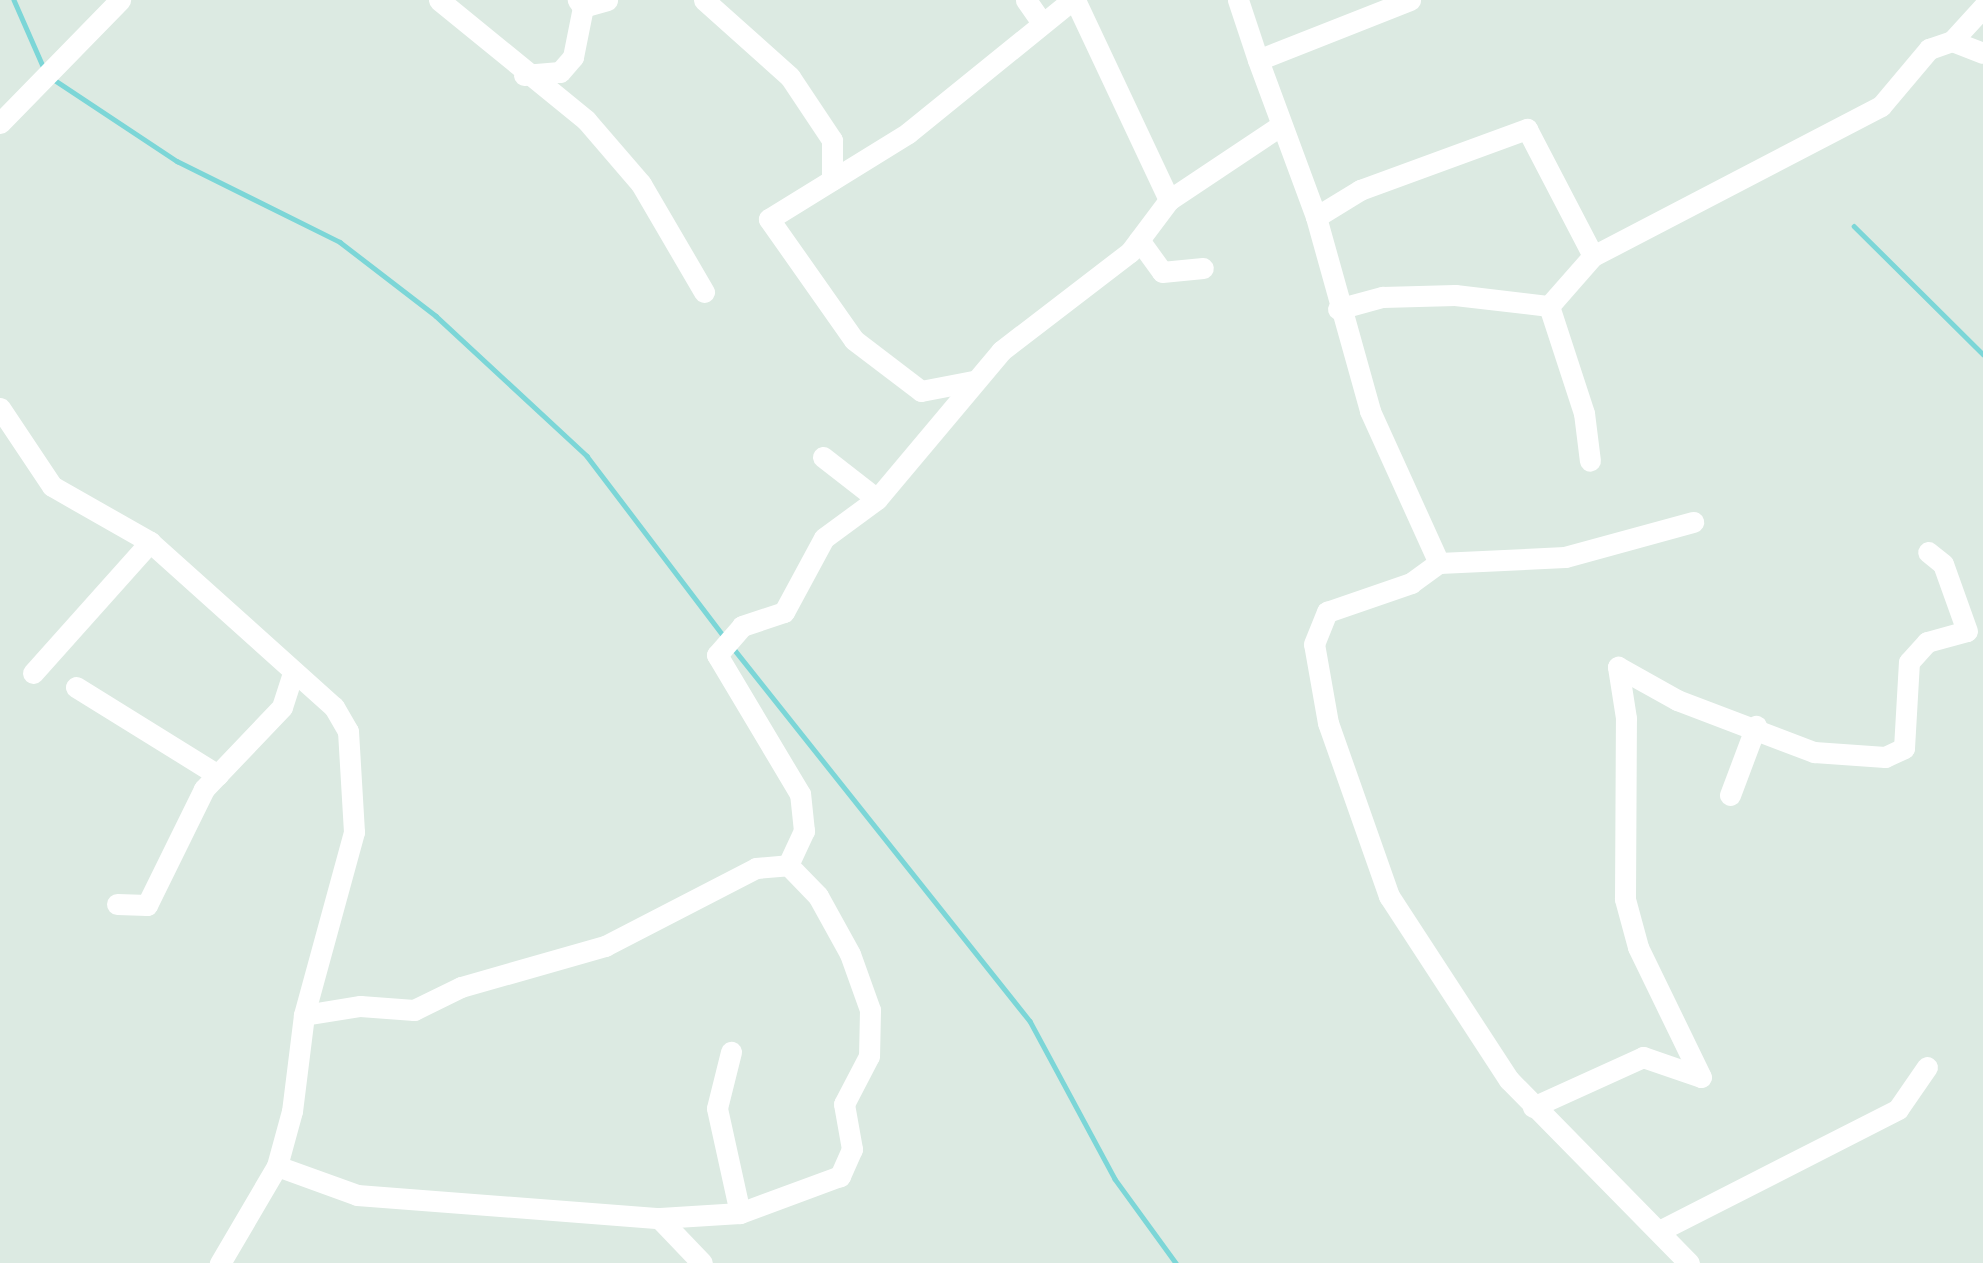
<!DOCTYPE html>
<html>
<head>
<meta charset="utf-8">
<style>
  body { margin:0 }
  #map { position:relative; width:1983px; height:1263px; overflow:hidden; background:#dceae2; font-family:Ubuntu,sans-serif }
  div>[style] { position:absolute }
  .stream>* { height:4.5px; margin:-2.25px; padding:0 2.25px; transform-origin:2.25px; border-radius:2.25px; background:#7cd6d7 }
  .minor>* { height:21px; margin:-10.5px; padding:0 10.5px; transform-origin:10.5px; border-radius:10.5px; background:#fff }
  span { translate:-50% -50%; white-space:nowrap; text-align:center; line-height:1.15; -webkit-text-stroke:10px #ecf7f0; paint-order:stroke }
</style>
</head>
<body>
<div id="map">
  <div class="stream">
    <i style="left:14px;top:0;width:72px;rotate:66.3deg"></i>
    <i style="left:53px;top:79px;width:149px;rotate:33.5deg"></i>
    <i style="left:177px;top:161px;width:182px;rotate:26.4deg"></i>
    <i style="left:340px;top:242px;width:121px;rotate:37.6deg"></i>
    <i style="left:436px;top:316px;width:206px;rotate:42.8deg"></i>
    <i style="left:587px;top:456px;width:225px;rotate:52.8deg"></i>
    <i style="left:1854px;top:226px;width:182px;rotate:44.8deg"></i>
    <i style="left:734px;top:649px;width:475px;rotate:51.5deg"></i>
    <i style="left:1030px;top:1021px;width:179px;rotate:61.7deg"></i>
    <i style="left:1115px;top:1179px;width:104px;rotate:54deg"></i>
  </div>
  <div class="minor">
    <i style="left:439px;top:0;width:190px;rotate:39.2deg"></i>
    <i style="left:586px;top:120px;width:84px;rotate:49.3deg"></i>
    <i style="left:641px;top:184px;width:125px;rotate:59.7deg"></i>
    <i style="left:704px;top:0;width:115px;rotate:41.8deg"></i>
    <i style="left:790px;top:77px;width:76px;rotate:56.3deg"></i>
    <i style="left:832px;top:140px;width:40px;rotate:90deg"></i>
    <i style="left:1026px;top:0;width:28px;rotate:55deg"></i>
    <i style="left:1075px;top:0;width:221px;rotate:64.8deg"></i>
    <i style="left:1238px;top:0;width:63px;rotate:71.6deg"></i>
    <i style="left:1410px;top:0;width:163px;rotate:158.5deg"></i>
    <i style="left:1258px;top:60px;width:167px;rotate:69.7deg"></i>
    <i style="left:1316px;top:217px;width:201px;rotate:74.4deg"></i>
    <i style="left:1370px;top:411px;width:167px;rotate:65.6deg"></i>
    <i style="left:583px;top:7px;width:25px;rotate:-16deg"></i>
    <i style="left:1952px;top:41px;width:46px;rotate:-47.6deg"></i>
    <i style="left:524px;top:75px;width:36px;rotate:-5deg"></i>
    <i style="left:560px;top:72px;width:20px;rotate:-49deg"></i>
    <i style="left:573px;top:57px;width:51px;rotate:-78.7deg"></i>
    <i style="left:583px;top:7px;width:9px;rotate:-126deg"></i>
    <i style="left:0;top:123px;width:172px;rotate:-45.7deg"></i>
    <i style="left:1316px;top:217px;width:52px;rotate:-31.5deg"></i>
    <i style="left:1360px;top:190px;width:178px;rotate:-20.1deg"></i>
    <i style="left:1527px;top:129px;width:143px;rotate:62.5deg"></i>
    <i style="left:1139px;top:240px;width:39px;rotate:54deg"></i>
    <i style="left:1162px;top:272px;width:41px;rotate:-5.6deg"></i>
    <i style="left:1549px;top:306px;width:113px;rotate:71.9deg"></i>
    <i style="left:1584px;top:413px;width:48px;rotate:82.9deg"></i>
    <i style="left:1338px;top:309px;width:46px;rotate:-15.3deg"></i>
    <i style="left:1382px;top:297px;width:73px;rotate:-1.6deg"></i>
    <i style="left:1455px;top:295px;width:95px;rotate:6.7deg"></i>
    <i style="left:1549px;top:306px;width:67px;rotate:-48.7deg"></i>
    <i style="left:1593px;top:256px;width:325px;rotate:-27.5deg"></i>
    <i style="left:1881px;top:106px;width:75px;rotate:-49.9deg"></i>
    <i style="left:1929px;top:49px;width:24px;rotate:-19deg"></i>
    <i style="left:1952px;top:41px;width:33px;rotate:21deg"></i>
    <i style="left:973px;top:381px;width:53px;rotate:169.1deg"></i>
    <i style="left:921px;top:391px;width:84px;rotate:-142.7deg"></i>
    <i style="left:854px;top:340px;width:148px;rotate:-125.1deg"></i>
    <i style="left:769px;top:219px;width:163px;rotate:-31.7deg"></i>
    <i style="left:908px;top:133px;width:211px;rotate:-39deg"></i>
    <i style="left:0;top:408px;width:94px;rotate:56.3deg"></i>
    <i style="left:52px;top:486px;width:113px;rotate:29.7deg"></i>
    <i style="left:150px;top:542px;width:247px;rotate:41.9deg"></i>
    <i style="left:334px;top:707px;width:28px;rotate:60deg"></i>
    <i style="left:348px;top:731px;width:101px;rotate:86.6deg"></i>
    <i style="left:354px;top:832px;width:190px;rotate:105.3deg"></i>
    <i style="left:304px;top:1015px;width:97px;rotate:97.1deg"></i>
    <i style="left:292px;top:1111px;width:57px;rotate:105.3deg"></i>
    <i style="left:277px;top:1166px;width:113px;rotate:120.4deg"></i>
    <i style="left:823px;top:457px;width:68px;rotate:37.9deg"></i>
    <i style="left:877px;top:499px;width:193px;rotate:-50deg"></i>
    <i style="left:1001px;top:351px;width:163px;rotate:-37.5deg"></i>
    <i style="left:1130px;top:252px;width:65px;rotate:-53.1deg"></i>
    <i style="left:1169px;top:200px;width:133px;rotate:-33.7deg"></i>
    <i style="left:33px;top:673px;width:176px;rotate:-48.2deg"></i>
    <i style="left:76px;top:687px;width:167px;rotate:31.8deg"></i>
    <i style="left:1730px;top:795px;width:74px;rotate:-69.4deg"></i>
    <i style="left:788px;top:865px;width:38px;rotate:-65deg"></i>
    <i style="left:804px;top:831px;width:37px;rotate:-96deg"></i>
    <i style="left:800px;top:794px;width:162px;rotate:-120.8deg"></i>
    <i style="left:717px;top:655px;width:38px;rotate:-49deg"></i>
    <i style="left:742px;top:626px;width:44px;rotate:-18.4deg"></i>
    <i style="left:784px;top:612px;width:84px;rotate:-61.6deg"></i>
    <i style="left:824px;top:538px;width:66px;rotate:-36.3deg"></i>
    <i style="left:117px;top:904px;width:30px;rotate:2deg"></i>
    <i style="left:147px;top:905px;width:129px;rotate:-63.8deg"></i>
    <i style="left:204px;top:789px;width:113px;rotate:-46.4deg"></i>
    <i style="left:282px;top:707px;width:33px;rotate:-72deg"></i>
    <i style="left:304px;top:1015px;width:57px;rotate:-9.1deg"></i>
    <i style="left:360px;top:1006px;width:54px;rotate:4.2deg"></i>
    <i style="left:414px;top:1010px;width:52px;rotate:-26.1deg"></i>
    <i style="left:461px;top:987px;width:150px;rotate:-15.9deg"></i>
    <i style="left:605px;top:946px;width:170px;rotate:-27.3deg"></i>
    <i style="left:756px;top:868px;width:32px;rotate:-5deg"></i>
    <i style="left:788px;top:865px;width:43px;rotate:45.9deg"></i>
    <i style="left:818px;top:896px;width:66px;rotate:61.1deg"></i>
    <i style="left:850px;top:954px;width:59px;rotate:70.3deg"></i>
    <i style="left:870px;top:1010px;width:46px;rotate:91.2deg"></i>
    <i style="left:869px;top:1056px;width:54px;rotate:117.5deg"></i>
    <i style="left:844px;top:1104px;width:46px;rotate:79.9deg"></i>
    <i style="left:852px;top:1149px;width:30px;rotate:114deg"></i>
    <i style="left:840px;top:1176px;width:107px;rotate:159.7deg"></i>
    <i style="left:1533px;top:1107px;width:121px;rotate:-24.4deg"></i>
    <i style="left:1643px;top:1057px;width:61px;rotate:19deg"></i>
    <i style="left:1701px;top:1077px;width:144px;rotate:-115.9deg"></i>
    <i style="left:1638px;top:947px;width:50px;rotate:-105.2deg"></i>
    <i style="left:1625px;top:899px;width:181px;rotate:-89.7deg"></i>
    <i style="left:1626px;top:718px;width:52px;rotate:-98.9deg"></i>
    <i style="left:1618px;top:667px;width:68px;rotate:29.2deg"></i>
    <i style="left:1677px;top:700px;width:147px;rotate:20.8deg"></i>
    <i style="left:1814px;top:752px;width:71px;rotate:4deg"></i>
    <i style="left:1885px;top:757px;width:21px;rotate:-25deg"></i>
    <i style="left:1904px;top:748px;width:86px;rotate:-86.7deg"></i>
    <i style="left:1909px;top:662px;width:27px;rotate:-48deg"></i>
    <i style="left:1927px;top:642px;width:41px;rotate:-15.4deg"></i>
    <i style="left:1967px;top:631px;width:71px;rotate:-109.7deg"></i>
    <i style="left:1943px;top:564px;width:19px;rotate:-141deg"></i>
    <i style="left:277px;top:1166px;width:85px;rotate:19.9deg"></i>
    <i style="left:357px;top:1195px;width:303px;rotate:4.4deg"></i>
    <i style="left:659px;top:1218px;width:62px;rotate:46.3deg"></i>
    <i style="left:660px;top:1218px;width:80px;rotate:-3.6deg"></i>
    <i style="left:740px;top:1213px;width:107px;rotate:-102.4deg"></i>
    <i style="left:717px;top:1108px;width:58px;rotate:-76deg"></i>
    <i style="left:1661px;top:1230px;width:266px;rotate:-27deg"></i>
    <i style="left:1898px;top:1109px;width:51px;rotate:-55.4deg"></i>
    <i style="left:1689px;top:1263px;width:257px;rotate:-134.5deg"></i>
    <i style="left:1509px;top:1080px;width:220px;rotate:-123.1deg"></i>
    <i style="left:1389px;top:896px;width:183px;rotate:-109.4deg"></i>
    <i style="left:1328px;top:723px;width:80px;rotate:-100deg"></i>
    <i style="left:1314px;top:644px;width:35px;rotate:-68deg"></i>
    <i style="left:1327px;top:612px;width:89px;rotate:-19deg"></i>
    <i style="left:1411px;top:583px;width:34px;rotate:-36deg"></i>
    <i style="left:1439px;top:563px;width:126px;rotate:-2.7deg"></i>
    <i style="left:1565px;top:557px;width:133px;rotate:-15.3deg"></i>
  </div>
</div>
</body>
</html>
